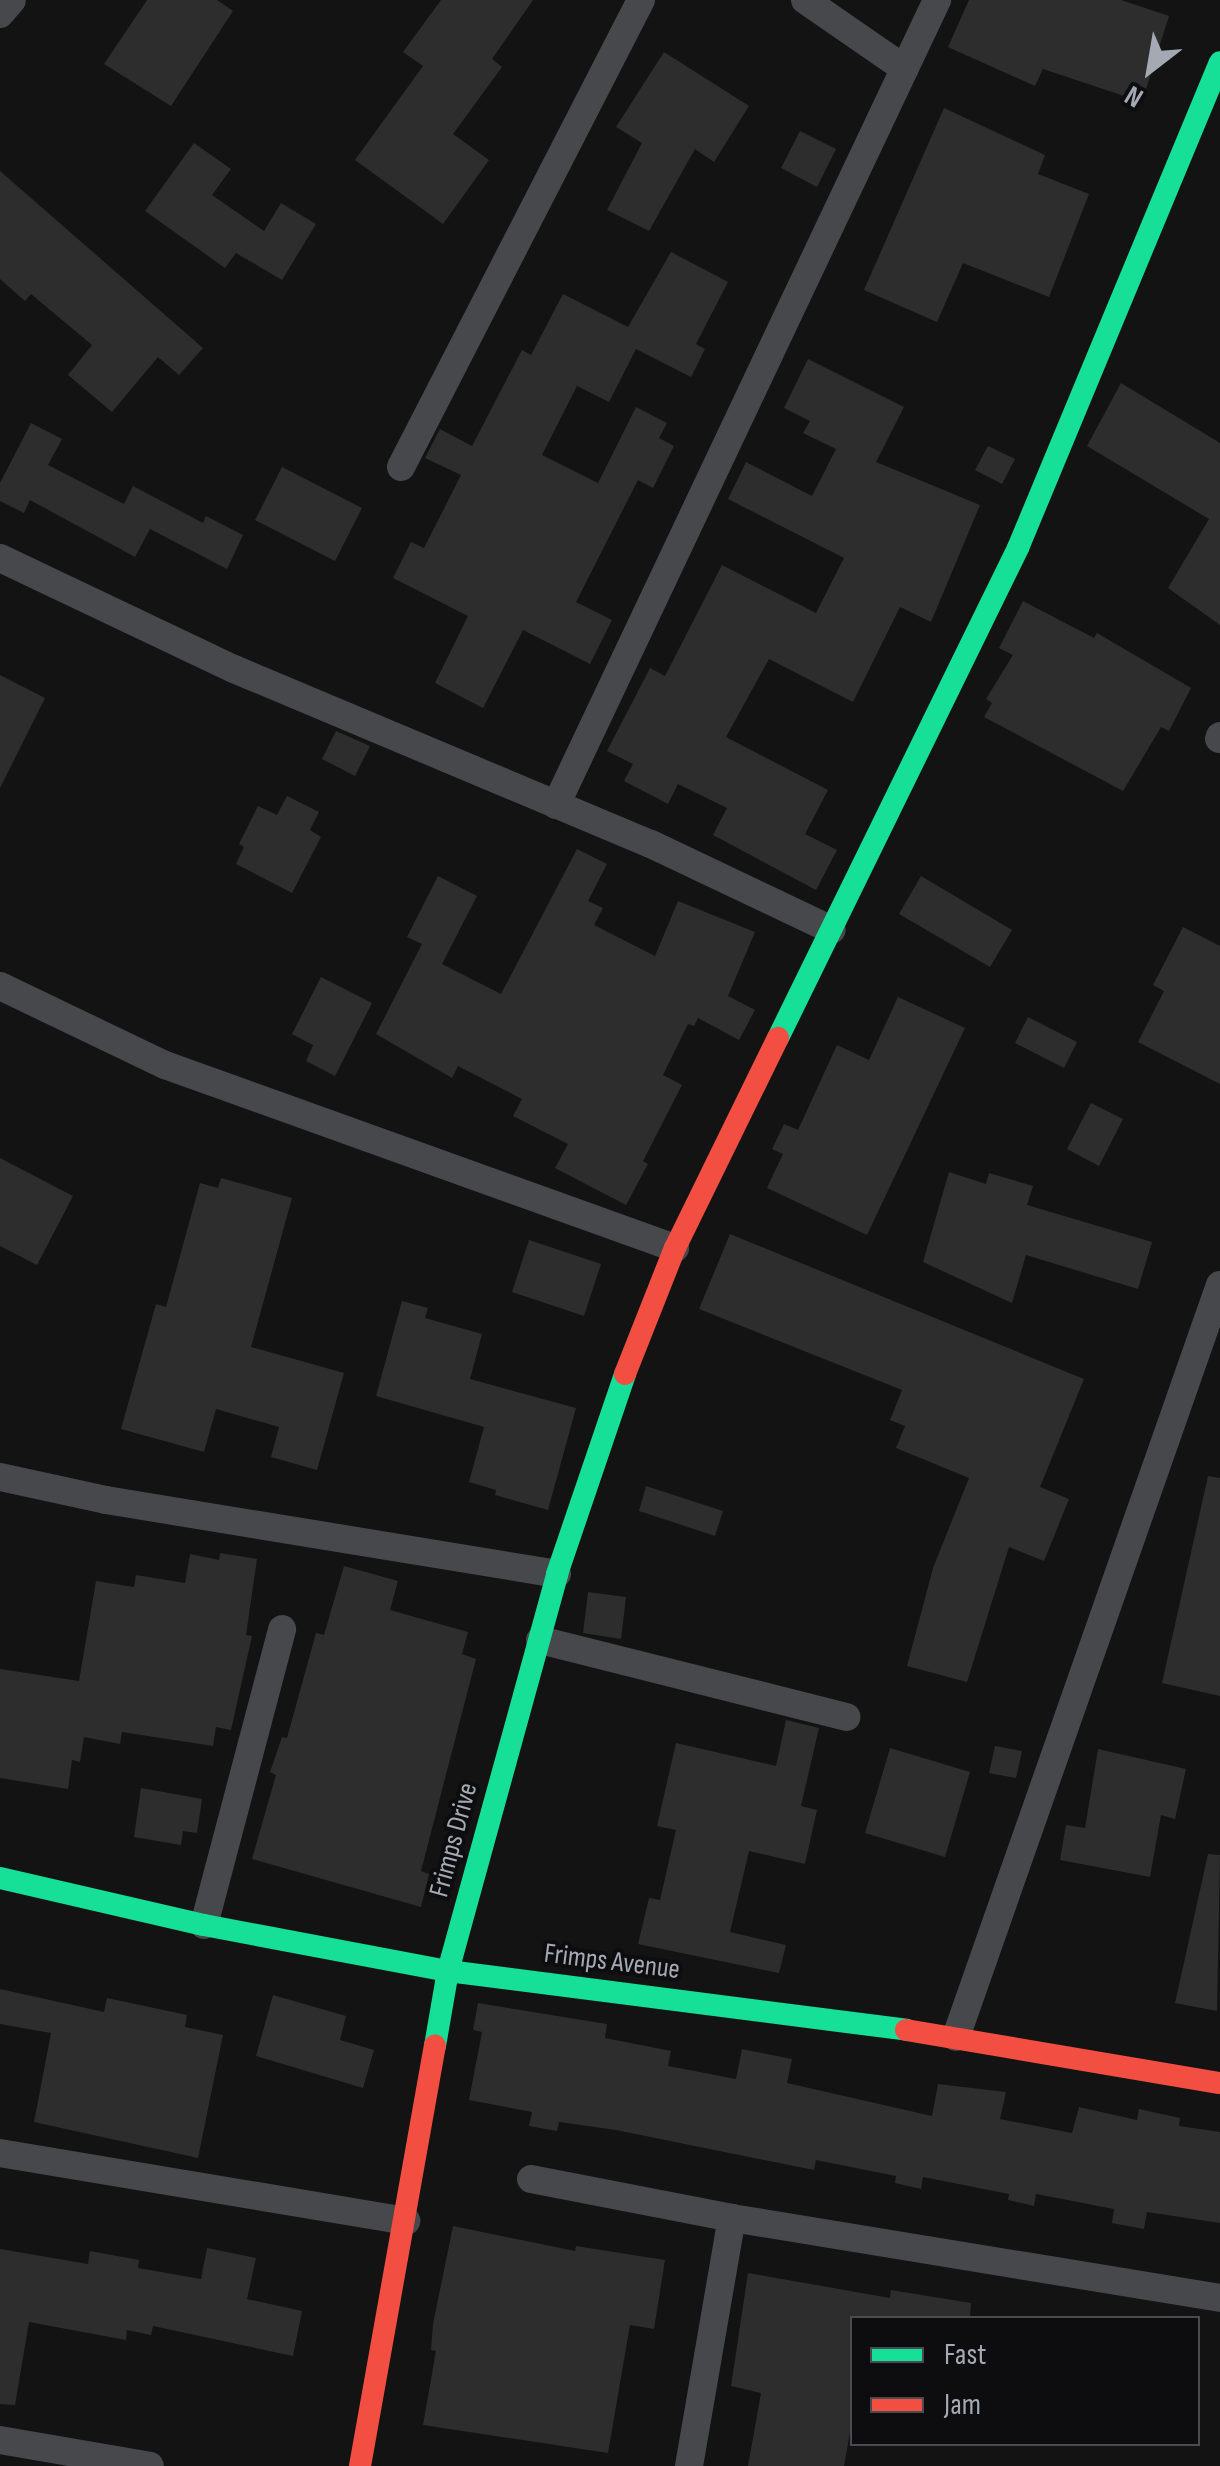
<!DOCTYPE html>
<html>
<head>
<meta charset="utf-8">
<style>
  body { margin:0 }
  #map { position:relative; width:1220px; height:2466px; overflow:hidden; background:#131313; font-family:"Sofia Sans Condensed",sans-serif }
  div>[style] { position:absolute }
  .building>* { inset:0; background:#2d2d2e }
  .street>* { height:28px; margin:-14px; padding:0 14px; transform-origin:14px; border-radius:14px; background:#47484c }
  .fast>* { height:22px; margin:-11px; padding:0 11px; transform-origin:11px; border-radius:11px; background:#16e098 }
  .jam>* { height:22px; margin:-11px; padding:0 11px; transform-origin:11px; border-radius:11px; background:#f24e42 }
  span { translate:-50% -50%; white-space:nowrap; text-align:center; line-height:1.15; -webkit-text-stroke:8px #0d0d0f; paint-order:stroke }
  .street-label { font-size:28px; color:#a5a9b3 }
  .legend { position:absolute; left:850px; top:2316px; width:350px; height:130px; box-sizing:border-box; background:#0d0d0f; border:2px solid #4a4b51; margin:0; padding:12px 18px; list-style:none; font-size:30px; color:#a5a9b3 }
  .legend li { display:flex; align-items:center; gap:20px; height:50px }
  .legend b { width:50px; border:2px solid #4a4b51 }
  .north { position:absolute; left:1100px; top:20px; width:100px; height:100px; -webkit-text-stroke:8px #0d0d0f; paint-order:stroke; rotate:211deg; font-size:28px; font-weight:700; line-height:40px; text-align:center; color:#a5a9b3 }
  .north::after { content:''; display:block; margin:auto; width:35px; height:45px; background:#a5a9b3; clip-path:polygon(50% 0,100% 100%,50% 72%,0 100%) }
</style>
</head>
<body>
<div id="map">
  <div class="building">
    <i style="clip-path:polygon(147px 0,217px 0,233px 11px,171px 106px,104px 64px)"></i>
    <i style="clip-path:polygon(441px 0,533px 0,492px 59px,502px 67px,453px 134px,489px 160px,443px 224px,355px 160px,423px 66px,403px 52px)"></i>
    <i style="clip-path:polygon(969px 0,1121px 0,1169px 16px,1142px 102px,1043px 69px,1035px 86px,948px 47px)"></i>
    <i style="clip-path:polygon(664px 52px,749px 106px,714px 162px,695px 149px,649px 231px,607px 210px,642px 143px,616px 127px)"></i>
    <i style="clip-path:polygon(944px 108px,1045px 155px,1038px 174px,1089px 194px,1049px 297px,963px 263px,937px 322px,864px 290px)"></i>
    <i style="clip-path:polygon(800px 131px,836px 149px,817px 187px,781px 168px)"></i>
    <i style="clip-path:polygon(194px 143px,231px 169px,212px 195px,264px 231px,281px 203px,316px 224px,282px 280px,236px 253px,225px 268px,145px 211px)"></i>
    <i style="clip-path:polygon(0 171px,203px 348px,179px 375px,158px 357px,112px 412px,68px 375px,92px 345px,31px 294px,25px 301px,0 279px)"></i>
    <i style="clip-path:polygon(671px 252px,728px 282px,696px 344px,705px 349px,691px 377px,636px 349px,609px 402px,577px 386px,542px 455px,598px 483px,636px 407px,667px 423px,659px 438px,674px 446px,653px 488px,638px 480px,576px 602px,612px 620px,590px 664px,523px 630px,483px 708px,435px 683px,468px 616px,393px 578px,411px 542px,424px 548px,461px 475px,425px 458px,440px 429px,472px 446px,522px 350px,531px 355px,563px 294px,628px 327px)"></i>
    <i style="clip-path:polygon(808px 359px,904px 407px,876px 462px,980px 505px,931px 622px,900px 607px,853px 702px,769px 659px,726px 737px,828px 790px,805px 834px,837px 850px,816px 890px,713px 835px,727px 808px,678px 784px,668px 804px,624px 781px,633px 764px,607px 751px,650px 668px,665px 676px,722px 565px,816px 613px,844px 558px,728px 499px,746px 462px,812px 496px,836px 449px,803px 433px,810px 421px,784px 408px)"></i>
    <i style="clip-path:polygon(1121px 383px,1220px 443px,1220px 625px,1168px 588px,1209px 519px,1087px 446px)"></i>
    <i style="clip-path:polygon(31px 423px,62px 439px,48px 465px,124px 504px,133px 486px,203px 523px,206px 516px,243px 535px,227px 569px,150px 529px,135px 557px,30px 500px,24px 513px,0 501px,0 483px)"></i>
    <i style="clip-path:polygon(988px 446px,1015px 459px,1002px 484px,975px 470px)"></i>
    <i style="clip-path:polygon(282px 467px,362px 508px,335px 561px,255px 520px)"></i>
    <i style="clip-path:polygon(1023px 601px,1094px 638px,1097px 633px,1191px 688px,1169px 731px,1161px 727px,1123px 791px,984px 717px,992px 703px,986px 699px,1013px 655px,999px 648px)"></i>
    <i style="clip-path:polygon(0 675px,45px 698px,0 788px)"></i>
    <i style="clip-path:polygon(336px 731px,370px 746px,355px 776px,322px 759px)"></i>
    <i style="clip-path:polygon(287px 796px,319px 812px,310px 830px,321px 837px,292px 893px,236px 864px,244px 847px,239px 844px,258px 806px,277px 815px)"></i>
    <i style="clip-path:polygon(577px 849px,607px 864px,588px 901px,603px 908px,594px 925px,655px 956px,678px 901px,755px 932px,728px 996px,755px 1010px,739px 1040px,698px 1018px,694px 1026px,688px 1024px,663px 1075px,682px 1085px,643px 1161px,648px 1164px,626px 1205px,555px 1168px,568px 1144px,513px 1116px,522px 1099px,458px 1066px,452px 1078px,376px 1034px,422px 944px,407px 937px,438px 876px,477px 896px,442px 964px,501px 994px)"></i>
    <i style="clip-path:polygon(921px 876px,1012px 930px,990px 967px,899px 914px)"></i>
    <i style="clip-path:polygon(1183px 927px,1220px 946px,1220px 1084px,1138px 1042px,1164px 991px,1153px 985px)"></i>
    <i style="clip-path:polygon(321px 977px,372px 1003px,335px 1076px,306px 1061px,313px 1045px,292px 1034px)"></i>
    <i style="clip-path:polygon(898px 997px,965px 1028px,867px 1235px,767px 1188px,783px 1154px,772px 1149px,784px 1124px,798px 1130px,837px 1045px,869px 1060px)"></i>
    <i style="clip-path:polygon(1028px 1017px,1077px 1042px,1064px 1068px,1015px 1043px)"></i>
    <i style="clip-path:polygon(1091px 1103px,1123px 1119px,1099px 1166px,1067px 1149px)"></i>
    <i style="clip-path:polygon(0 1158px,73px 1196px,37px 1265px,0 1246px)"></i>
    <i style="clip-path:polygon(949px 1172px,986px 1184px,989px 1173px,1033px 1186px,1027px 1205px,1152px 1242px,1138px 1289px,1026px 1255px,1012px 1303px,923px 1262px)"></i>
    <i style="clip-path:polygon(221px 1178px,292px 1198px,251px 1347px,344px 1373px,317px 1470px,271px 1457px,279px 1427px,216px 1409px,204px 1452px,121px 1429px,156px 1304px,166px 1307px,200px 1183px,218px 1188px)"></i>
    <i style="clip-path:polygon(730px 1234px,1084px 1379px,1040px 1487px,1069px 1499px,1044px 1561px,1009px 1547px,967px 1682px,907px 1666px,933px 1568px,969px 1478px,896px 1448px,905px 1426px,890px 1420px,902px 1390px,699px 1309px)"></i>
    <i style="clip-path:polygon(529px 1240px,601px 1264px,584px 1316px,512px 1292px)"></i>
    <i style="clip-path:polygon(402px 1301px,428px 1308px,425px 1318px,482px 1334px,470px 1379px,576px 1408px,548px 1510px,495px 1495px,496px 1490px,469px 1482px,484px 1427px,376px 1396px)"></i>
    <i style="clip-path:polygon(1208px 1476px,1220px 1478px,1220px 1696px,1162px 1683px)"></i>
    <i style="clip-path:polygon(646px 1486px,723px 1511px,715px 1536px,639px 1511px)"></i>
    <i style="clip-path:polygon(220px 1553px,257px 1559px,246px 1635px,252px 1636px,231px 1730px,216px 1727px,213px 1746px,122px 1732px,120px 1744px,84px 1737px,80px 1762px,72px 1760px,68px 1789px,0 1778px,0 1669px,79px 1681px,96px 1581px,134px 1587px,136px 1575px,185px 1583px,190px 1554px,219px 1560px)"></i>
    <i style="clip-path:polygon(344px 1566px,398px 1581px,390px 1610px,468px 1632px,462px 1654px,476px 1659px,421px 1871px,429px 1874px,421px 1907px,252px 1859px,276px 1775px,270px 1772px,282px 1737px,287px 1738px,316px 1633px,324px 1635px)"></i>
    <i style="clip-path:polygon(588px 1592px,626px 1597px,621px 1639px,583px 1633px)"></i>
    <i style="clip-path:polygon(786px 1720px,819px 1728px,801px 1806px,817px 1810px,805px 1864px,749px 1851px,730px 1932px,786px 1945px,779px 1973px,638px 1944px,649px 1898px,660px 1900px,676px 1830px,657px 1826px,676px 1743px,776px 1766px)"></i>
    <i style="clip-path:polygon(995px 1746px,1022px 1751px,1016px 1778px,989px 1773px)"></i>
    <i style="clip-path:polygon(890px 1748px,970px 1772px,945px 1857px,865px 1833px)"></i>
    <i style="clip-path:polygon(1098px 1749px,1186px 1769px,1175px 1819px,1161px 1815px,1150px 1877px,1060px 1860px,1066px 1825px,1085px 1828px)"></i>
    <i style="clip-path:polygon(141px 1788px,202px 1799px,197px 1833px,183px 1831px,181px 1845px,134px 1837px)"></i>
    <i style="clip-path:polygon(1208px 1854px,1220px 1855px,1217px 2011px,1175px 2003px)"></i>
    <i style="clip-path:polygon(0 1989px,104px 2012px,107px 1998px,187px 2015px,185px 2027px,223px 2035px,198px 2158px,34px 2122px,51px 2033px,0 2024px)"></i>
    <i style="clip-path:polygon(273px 1995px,346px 2016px,340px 2040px,374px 2050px,363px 2088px,256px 2056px)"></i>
    <i style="clip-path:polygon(478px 2003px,607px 2024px,605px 2038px,671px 2051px,668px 2066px,736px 2079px,742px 2049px,792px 2059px,787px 2083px,932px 2116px,938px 2084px,1006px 2092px,1000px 2119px,1072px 2133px,1079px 2107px,1137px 2120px,1139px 2109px,1180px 2118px,1179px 2126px,1220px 2132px,1220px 2223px,1147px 2212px,1144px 2229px,1112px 2223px,1114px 2209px,1036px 2194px,1034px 2206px,1008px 2200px,1009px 2194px,923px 2177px,921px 2189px,895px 2183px,896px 2176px,816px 2160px,814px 2170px,616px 2130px,559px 2122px,557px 2131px,529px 2126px,532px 2112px,469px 2100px,482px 2032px,473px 2030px)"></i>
    <i style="clip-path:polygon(453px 2226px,575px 2251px,576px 2246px,665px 2260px,654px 2329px,630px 2325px,608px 2453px,423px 2425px,436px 2351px,431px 2350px,433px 2324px)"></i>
    <i style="clip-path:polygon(207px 2248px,256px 2258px,247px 2299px,302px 2311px,293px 2356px,153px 2326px,151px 2335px,127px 2330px,126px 2340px,29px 2322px,15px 2405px,0 2404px,0 2249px,88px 2264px,90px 2251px,139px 2260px,138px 2268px,201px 2279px)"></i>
    <i style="clip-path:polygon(748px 2273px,890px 2298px,891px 2290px,971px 2303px,970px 2318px,852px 2318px,852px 2421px,844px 2466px,748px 2466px,761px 2393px,731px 2386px)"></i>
  </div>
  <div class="street">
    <i style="left:805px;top:0;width:121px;rotate:34.6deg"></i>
    <i style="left:0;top:14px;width:18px;rotate:-49deg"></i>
    <i style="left:401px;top:467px;width:525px;rotate:-62.8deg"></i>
    <i style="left:0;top:558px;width:259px;rotate:25.4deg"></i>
    <i style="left:234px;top:669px;width:452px;rotate:22.8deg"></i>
    <i style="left:651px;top:844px;width:200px;rotate:25.4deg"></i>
    <i style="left:1219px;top:739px;width:3px;rotate:-72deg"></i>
    <i style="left:556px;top:805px;width:891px;rotate:-64.67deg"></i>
    <i style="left:0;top:986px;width:183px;rotate:25.6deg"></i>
    <i style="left:165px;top:1065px;width:542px;rotate:19.74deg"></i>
    <i style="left:0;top:1477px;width:108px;rotate:12.2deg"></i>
    <i style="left:106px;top:1500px;width:457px;rotate:9.3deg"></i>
    <i style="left:540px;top:1640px;width:316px;rotate:14.1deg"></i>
    <i style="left:204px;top:1925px;width:306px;rotate:-75.2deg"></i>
    <i style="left:956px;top:2037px;width:797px;rotate:-70.66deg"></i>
    <i style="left:0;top:2153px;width:412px;rotate:9.5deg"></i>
    <i style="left:531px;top:2179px;width:205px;rotate:11deg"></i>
    <i style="left:732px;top:2218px;width:495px;rotate:9.3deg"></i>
    <i style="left:0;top:2440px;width:152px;rotate:9.8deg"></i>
    <i style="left:689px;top:2466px;width:252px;rotate:-80.2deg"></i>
  </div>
  <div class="fast">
    <i style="left:778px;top:1038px;width:546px;rotate:-63.9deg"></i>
    <i style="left:1018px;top:548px;width:526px;rotate:-67.43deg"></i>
    <i style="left:0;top:1878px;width:209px;rotate:13deg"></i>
    <i style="left:204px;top:1925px;width:248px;rotate:10.7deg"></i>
    <i style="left:448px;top:1971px;width:462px;rotate:7.3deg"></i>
    <i style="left:435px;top:2046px;width:76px;rotate:-80.2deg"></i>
    <i style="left:448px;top:1971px;width:412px;rotate:-74.6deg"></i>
    <i style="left:557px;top:1574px;width:211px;rotate:-71.2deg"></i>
  </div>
  <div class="jam">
    <i style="left:625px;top:1374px;width:136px;rotate:-68.4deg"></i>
    <i style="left:675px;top:1248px;width:234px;rotate:-63.9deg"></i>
    <i style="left:906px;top:2030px;width:318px;rotate:9.6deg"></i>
    <i style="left:360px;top:2466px;width:427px;rotate:-79.9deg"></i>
  </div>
  <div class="street-label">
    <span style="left:454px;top:1840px;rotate:-75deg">Frimps Drive</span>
    <span style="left:612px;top:1962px;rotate:7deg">Frimps Avenue</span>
  </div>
  <ul class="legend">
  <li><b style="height:12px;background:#16e098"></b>Fast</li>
  <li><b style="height:12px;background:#f24e42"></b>Jam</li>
  </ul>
  <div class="north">N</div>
</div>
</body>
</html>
